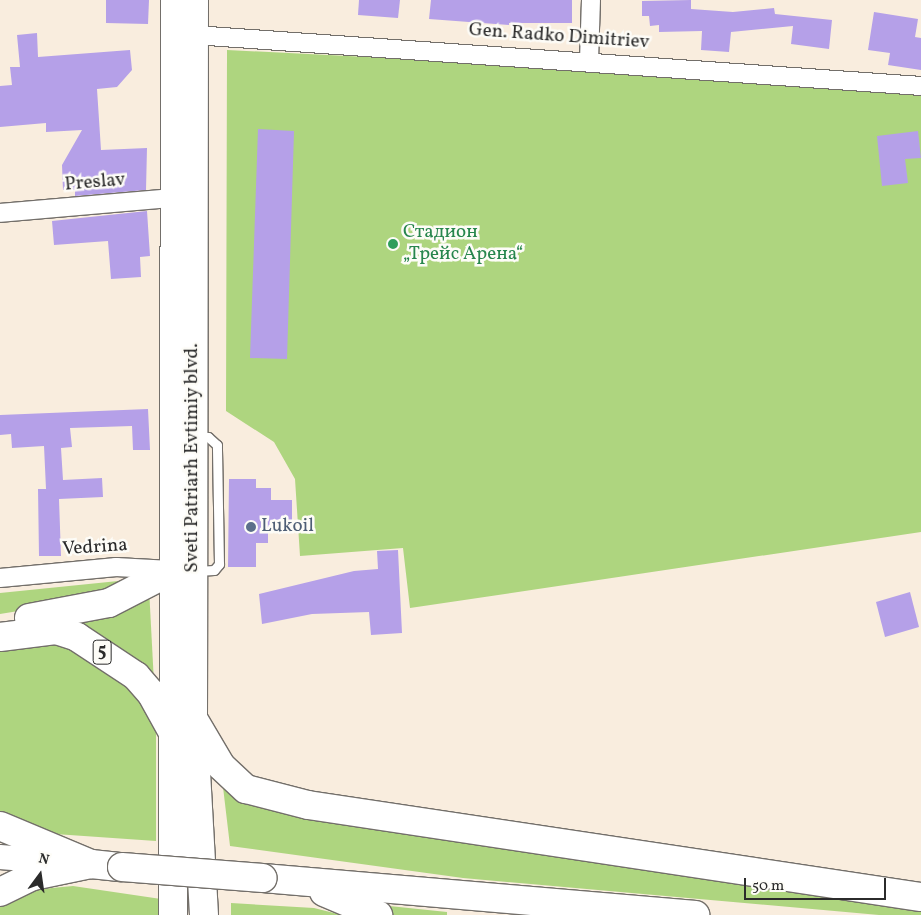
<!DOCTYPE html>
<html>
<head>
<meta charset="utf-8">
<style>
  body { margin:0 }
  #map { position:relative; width:921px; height:915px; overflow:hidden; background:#f9edde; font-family:Vollkorn,serif }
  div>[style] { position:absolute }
  .green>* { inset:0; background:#aed57f }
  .building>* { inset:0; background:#b5a0e8 }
  .roads { filter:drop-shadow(1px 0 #736f6a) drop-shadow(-1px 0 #736f6a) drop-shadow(0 1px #736f6a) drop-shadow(0 -1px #736f6a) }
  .service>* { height:9px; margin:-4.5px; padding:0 4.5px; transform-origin:4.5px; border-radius:4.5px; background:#fff }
  .minor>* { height:18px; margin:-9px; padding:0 9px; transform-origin:9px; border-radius:9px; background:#fff }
  .secondary>* { height:24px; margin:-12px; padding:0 12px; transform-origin:12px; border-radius:12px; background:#fff }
  .primary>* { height:28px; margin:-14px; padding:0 14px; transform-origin:14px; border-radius:14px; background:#fff }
  .bridges { filter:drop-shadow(1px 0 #736f6a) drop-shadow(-1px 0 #736f6a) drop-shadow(0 1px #736f6a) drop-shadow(0 -1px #736f6a) }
  .primary-bridge>* { height:28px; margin:-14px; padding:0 14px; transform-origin:14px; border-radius:14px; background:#fff }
  .dots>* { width:14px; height:14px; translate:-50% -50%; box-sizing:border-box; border:2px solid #fdfcf7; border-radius:50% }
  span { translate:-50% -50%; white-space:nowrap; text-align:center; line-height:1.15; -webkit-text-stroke:5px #fdfcf7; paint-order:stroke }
  .shield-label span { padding:1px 4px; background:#fdfcf7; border:1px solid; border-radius:4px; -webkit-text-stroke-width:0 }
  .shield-label { font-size:18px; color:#2b2b2b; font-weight:700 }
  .street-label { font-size:19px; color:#2b2b2b }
  .leisure-label { font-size:19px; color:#27864d }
  .left { translate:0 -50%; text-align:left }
  .service-label { font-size:19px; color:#4e5e75 }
  .north { position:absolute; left:15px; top:850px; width:50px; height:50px; -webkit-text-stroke:4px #fdfcf7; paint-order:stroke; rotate:14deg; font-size:14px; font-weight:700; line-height:20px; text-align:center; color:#2b2b2b }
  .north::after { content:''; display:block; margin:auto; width:18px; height:22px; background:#2b2b2b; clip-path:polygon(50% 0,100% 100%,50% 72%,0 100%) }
  .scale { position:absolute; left:744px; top:878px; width:142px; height:22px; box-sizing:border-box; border:2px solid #2b2b2b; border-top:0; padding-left:6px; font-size:15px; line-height:18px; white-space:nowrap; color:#2b2b2b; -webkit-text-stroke:4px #fdfcf7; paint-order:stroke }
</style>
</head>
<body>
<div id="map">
  <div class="green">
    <i style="clip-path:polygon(227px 50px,547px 66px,921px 91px,921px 532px,410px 608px,403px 548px,300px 556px,295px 479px,274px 442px,226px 411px)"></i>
    <i style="clip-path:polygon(128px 580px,92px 599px,0 614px,0 593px)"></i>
    <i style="clip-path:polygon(149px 588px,154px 683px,66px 622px)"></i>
    <i style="clip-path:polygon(17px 639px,76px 646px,118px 676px,156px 714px,156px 841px,55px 834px,0 814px,0 646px)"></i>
    <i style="clip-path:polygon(223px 787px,240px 798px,921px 907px,921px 915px,879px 915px,463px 878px,230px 846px)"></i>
    <i style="clip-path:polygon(73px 886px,161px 899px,160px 915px,0 915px,0 903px,14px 897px,41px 889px)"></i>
    <i style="clip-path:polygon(231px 903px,314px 908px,342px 915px,231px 915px)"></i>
    <i style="clip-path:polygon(370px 904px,447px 912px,447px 915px,391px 915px)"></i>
  </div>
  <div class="building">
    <i style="clip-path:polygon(106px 0,149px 0,148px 24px,106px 23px)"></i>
    <i style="clip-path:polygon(359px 0,400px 0,398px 18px,358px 15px)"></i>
    <i style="clip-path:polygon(431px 0,572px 0,572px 23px,509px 23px,509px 25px,429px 19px)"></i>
    <i style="clip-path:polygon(691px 0,691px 9px,733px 12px,774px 8px,775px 14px,832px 20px,829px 49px,791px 44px,793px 26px,731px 32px,729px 52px,701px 50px,702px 31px,659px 32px,659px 25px,650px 26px,649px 16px,642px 16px,642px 1px)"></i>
    <i style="clip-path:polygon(874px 12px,918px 19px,915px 37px,921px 38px,921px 70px,888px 65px,890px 53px,868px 50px)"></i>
    <i style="clip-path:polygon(37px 33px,38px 57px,130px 50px,132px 70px,117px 87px,97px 89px,101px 150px,147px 148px,146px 190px,75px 196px,75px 190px,63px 190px,62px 165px,82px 130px,46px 132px,46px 123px,0 127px,0 86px,12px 85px,10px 67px,20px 67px,17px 35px)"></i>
    <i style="clip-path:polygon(258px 129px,294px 131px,287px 359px,250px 358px)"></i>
    <i style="clip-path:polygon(918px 131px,921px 158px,905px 159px,908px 183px,882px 186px,877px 136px)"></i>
    <i style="clip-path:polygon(147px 211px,150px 256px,140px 257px,141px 277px,111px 279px,108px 241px,54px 245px,52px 221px)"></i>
    <i style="clip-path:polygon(148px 409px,150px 450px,133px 450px,132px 426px,70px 428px,72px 447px,61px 448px,63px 480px,102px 478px,103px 497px,59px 499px,61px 556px,39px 556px,38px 489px,46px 489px,44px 446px,12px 448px,11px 434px,0 435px,0 415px)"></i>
    <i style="clip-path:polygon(229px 479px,256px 479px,256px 488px,271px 488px,271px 500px,292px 500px,292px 530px,268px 530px,268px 543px,256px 543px,256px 567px,228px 567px)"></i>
    <i style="clip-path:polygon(398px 550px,402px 633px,371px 635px,369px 612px,312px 614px,262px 624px,259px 594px,354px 571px,378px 569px,377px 551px)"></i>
    <i style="clip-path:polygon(910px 592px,919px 627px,885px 637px,876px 602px)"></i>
  </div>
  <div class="roads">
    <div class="service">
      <i style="left:196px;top:571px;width:18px;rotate:-3deg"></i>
      <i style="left:214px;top:570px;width:8px;rotate:-50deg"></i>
      <i style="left:219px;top:564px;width:119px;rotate:-91deg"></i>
      <i style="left:217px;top:445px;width:12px;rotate:-138deg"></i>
      <i style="left:208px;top:437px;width:12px;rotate:-175deg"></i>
    </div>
    <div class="minor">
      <i style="left:194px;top:35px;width:729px;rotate:4.01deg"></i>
      <i style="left:589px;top:60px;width:60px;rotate:-88.1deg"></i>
      <i style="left:0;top:213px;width:185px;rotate:-5deg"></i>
      <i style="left:0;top:578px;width:117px;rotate:-5.4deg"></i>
      <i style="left:116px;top:567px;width:55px;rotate:3.1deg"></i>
    </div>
    <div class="secondary">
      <i style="left:0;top:857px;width:74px;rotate:4.6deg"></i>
    </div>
    <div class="primary">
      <i style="left:194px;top:0;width:718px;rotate:90.08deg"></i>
      <i style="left:193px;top:718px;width:197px;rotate:86.8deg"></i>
      <i style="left:29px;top:618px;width:81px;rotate:-10.6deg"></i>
      <i style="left:109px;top:603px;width:72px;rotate:-27.3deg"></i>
      <i style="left:0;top:637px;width:56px;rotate:-7.1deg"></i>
      <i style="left:56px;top:630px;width:22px;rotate:18deg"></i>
      <i style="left:77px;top:637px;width:71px;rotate:33.5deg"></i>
      <i style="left:136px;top:676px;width:23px;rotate:49deg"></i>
      <i style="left:151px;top:693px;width:41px;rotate:60.9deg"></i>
      <i style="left:195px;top:722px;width:51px;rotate:59.4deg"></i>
      <i style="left:221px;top:766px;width:34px;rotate:43deg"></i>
      <i style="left:246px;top:789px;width:64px;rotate:14.5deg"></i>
      <i style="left:308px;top:805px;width:620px;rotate:8.54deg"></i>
      <i style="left:0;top:826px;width:99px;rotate:22.7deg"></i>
      <i style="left:263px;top:878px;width:434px;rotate:4.9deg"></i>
      <i style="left:0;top:892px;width:37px;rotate:-26deg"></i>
      <i style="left:33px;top:876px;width:59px;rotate:-11.7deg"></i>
      <i style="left:91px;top:864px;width:31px;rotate:6deg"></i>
      <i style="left:324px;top:892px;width:59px;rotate:23.1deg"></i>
      <i style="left:173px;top:915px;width:915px;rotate:-89.87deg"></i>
    </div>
  </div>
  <div class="bridges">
    <div class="primary-bridge">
      <i style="left:122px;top:867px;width:141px;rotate:4.5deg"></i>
    </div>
  </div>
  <div class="dots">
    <i style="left:393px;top:244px;background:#2e9e5b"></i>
    <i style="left:251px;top:527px;background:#5c6f8a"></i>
  </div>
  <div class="shield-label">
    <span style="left:102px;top:652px">5</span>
  </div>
  <div class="street-label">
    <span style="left:559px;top:37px;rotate:4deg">Gen. Radko Dimitriev</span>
    <span style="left:95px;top:183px;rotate:-5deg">Preslav</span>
    <span style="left:193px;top:458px;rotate:-90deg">Sveti Patriarh Evtimiy blvd.</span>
    <span style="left:95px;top:548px;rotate:-4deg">Vedrina</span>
  </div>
  <div class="leisure-label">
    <span class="left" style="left:403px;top:244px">Стадион<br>„Трейс Арена“</span>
  </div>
  <div class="service-label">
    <span class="left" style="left:261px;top:527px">Lukoil</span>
  </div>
  <div class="north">N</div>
  <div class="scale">50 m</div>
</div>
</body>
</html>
